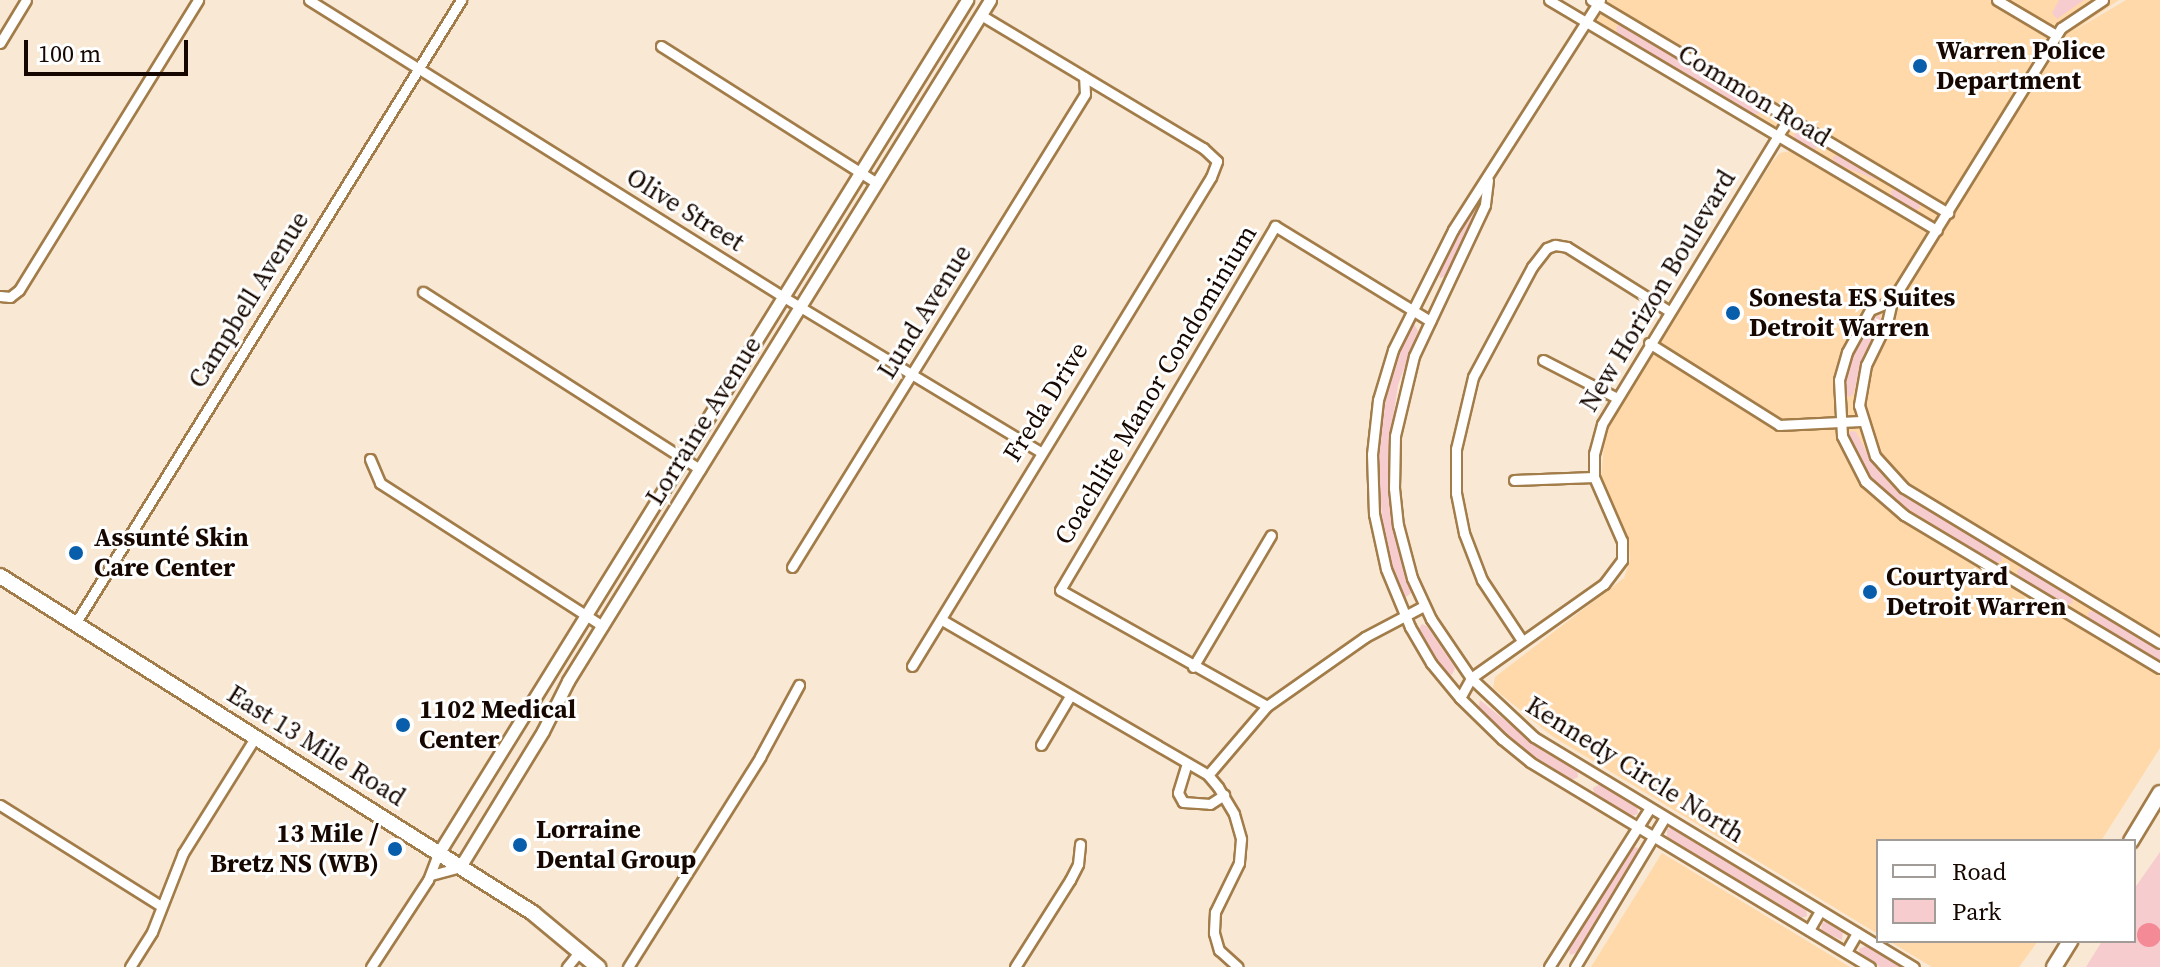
<!DOCTYPE html>
<html>
<head>
<meta charset="utf-8">
<style>
  body { margin:0 }
  #map { position:relative; width:2160px; height:967px; overflow:hidden; background:#f9e8d3; font-family:"Source Serif 4",serif }
  div>[style] { position:absolute }
  .built>* { inset:0; background:#ffd9aa }
  .green>* { inset:0; background:#f7cccf }
  .forest>* { inset:0; background:#f58a97 }
  .round { border-radius:50% }
  .roads { filter:drop-shadow(2px 0 #a27c49) drop-shadow(-2px 0 #a27c49) drop-shadow(0 2px #a27c49) drop-shadow(0 -2px #a27c49) }
  .minor>* { height:9px; margin:-4.5px; padding:0 4.5px; transform-origin:4.5px; border-radius:4.5px; background:#fff }
  .tertiary>* { height:11px; margin:-5.5px; padding:0 5.5px; transform-origin:5.5px; border-radius:5.5px; background:#fff }
  .secondary>* { height:14px; margin:-7px; padding:0 7px; transform-origin:7px; border-radius:7px; background:#fff }
  .primary>* { height:14px; margin:-7px; padding:0 7px; transform-origin:7px; border-radius:7px; background:#fff }
  .dots>* { width:22px; height:22px; translate:-50% -50%; box-sizing:border-box; border:4px solid #fff; border-radius:50% }
  span { translate:-50% -50%; white-space:nowrap; text-align:center; line-height:1.15; -webkit-text-stroke:6px #fff; paint-order:stroke }
  .poi-label { font-size:26px; color:#160800; font-weight:700 }
  .left { translate:0 -50%; text-align:left }
  .right { translate:-100% -50%; text-align:right }
  .street-label { font-size:26px; color:#160800 }
  .legend { position:absolute; left:1876px; top:839px; width:260px; height:104px; box-sizing:border-box; background:#fff; border:2px solid #a29c99; margin:0; padding:10px 14px; list-style:none; font-size:24px; color:#160800 }
  .legend li { display:flex; align-items:center; gap:16px; height:40px }
  .legend b { width:40px; border:2px solid #a29c99 }
  .scale { position:absolute; left:24px; top:40px; width:164px; height:36px; box-sizing:border-box; border:4px solid #160800; border-top:0; padding-left:10px; font-size:24px; line-height:28px; white-space:nowrap; color:#160800; -webkit-text-stroke:6px #fff; paint-order:stroke }
</style>
</head>
<body>
<div id="map">
  <div class="built">
    <i style="clip-path:polygon(1591px 0,2119px 0,2072px 32px,2126px 0,2160px 0,2160px 748px,2101px 841px,1878px 841px,1878px 934px,1552px 736px,1493px 688px,1495px 677px,1624px 578px,1630px 560px,1629px 545px,1608px 504px,1601px 481px,1605px 433px,1772px 162px,1780px 153px,1790px 151px,1603px 36px)"></i>
    <i style="clip-path:polygon(1662px 853px,1850px 967px,1591px 967px)"></i>
    <i style="clip-path:polygon(1889px 941px,2038px 941px,2019px 967px,1932px 967px)"></i>
  </div>
  <div class="green">
    <i style="clip-path:polygon(2059px 0,2084px 0,2057px 19px,2052px 13px)"></i>
    <i style="clip-path:polygon(1617px 25px,1622px 25px,1759px 106px,1760px 113px,1753px 115px,1616px 34px)"></i>
    <i style="clip-path:polygon(1801px 131px,1817px 141px,1816px 150px,1795px 140px,1794px 134px)"></i>
    <i style="clip-path:polygon(1840px 154px,1875px 175px,1877px 180px,1834px 163px,1833px 157px)"></i>
    <i style="clip-path:polygon(1897px 188px,1919px 201px,1920px 208px,1914px 211px,1892px 198px,1891px 191px)"></i>
    <i style="clip-path:polygon(1479px 201px,1447px 276px,1440px 278px,1438px 271px,1449px 249px)"></i>
    <i style="clip-path:polygon(1878px 313px,1882px 321px,1863px 356px,1853px 395px,1845px 398px,1844px 380px,1854px 348px)"></i>
    <i style="clip-path:polygon(1414px 324px,1418px 331px,1398px 385px,1388px 454px,1391px 517px,1411px 593px,1405px 598px,1401px 594px,1385px 542px,1377px 468px,1386px 392px,1402px 341px)"></i>
    <i style="clip-path:polygon(1851px 431px,1856px 432px,1873px 464px,1891px 485px,2001px 554px,2002px 561px,1996px 563px,1887px 496px,1867px 475px,1852px 450px,1847px 436px)"></i>
    <i style="clip-path:polygon(2023px 567px,2072px 596px,2073px 603px,2066px 605px,2018px 576px,2017px 570px)"></i>
    <i style="clip-path:polygon(2094px 610px,2160px 650px,2160px 662px,2089px 619px,2088px 613px)"></i>
    <i style="clip-path:polygon(1422px 624px,1427px 626px,1455px 668px,1452px 675px,1447px 674px,1418px 630px)"></i>
    <i style="clip-path:polygon(1480px 700px,1532px 742px,1577px 771px,1578px 777px,1572px 780px,1526px 751px,1478px 710px)"></i>
    <i style="clip-path:polygon(1600px 784px,1637px 807px,1638px 814px,1631px 816px,1594px 793px,1593px 788px)"></i>
    <i style="clip-path:polygon(1672px 828px,1806px 909px,1807px 916px,1801px 918px,1667px 837px,1667px 829px)"></i>
    <i style="clip-path:polygon(1631px 846px,1638px 848px,1639px 854px,1576px 953px,1570px 955px,1568px 947px)"></i>
    <i style="clip-path:polygon(2160px 852px,2160px 967px,2086px 967px,2102px 941px,2134px 941px,2134px 889px)"></i>
    <i style="clip-path:polygon(1827px 922px,1843px 931px,1842px 940px,1821px 931px,1822px 923px)"></i>
    <i style="clip-path:polygon(1866px 946px,1901px 967px,1880px 967px,1860px 955px,1859px 949px)"></i>
  </div>
  <div class="forest">
    <i class="round" style="left:2137px;top:923px;width:24px;height:24px"></i>
  </div>
  <div class="roads">
    <div class="minor">
      <i style="left:309px;top:0;width:558px;rotate:32.04deg"></i>
      <i style="left:782px;top:296px;width:302px;rotate:31.1deg"></i>
      <i style="left:1549px;top:0;width:451px;rotate:30.7deg"></i>
      <i style="left:1591px;top:0;width:416px;rotate:30.8deg"></i>
      <i style="left:1600px;top:0;width:273px;rotate:122.6deg"></i>
      <i style="left:1453px;top:230px;width:134px;rotate:116.6deg"></i>
      <i style="left:1393px;top:350px;width:52px;rotate:106.7deg"></i>
      <i style="left:1378px;top:400px;width:54px;rotate:96.3deg"></i>
      <i style="left:1372px;top:454px;width:60px;rotate:88.1deg"></i>
      <i style="left:1374px;top:514px;width:56px;rotate:77.7deg"></i>
      <i style="left:1386px;top:569px;width:63px;rotate:67.5deg"></i>
      <i style="left:1410px;top:627px;width:42px;rotate:59.7deg"></i>
      <i style="left:1431px;top:663px;width:45px;rotate:50.4deg"></i>
      <i style="left:1460px;top:698px;width:59px;rotate:44.3deg"></i>
      <i style="left:1502px;top:739px;width:36px;rotate:39deg"></i>
      <i style="left:1530px;top:762px;width:397px;rotate:31.1deg"></i>
      <i style="left:1997px;top:0;width:69px;rotate:30.7deg"></i>
      <i style="left:2103px;top:0;width:50px;rotate:146.3deg"></i>
      <i style="left:2061px;top:28px;width:321px;rotate:121.8deg"></i>
      <i style="left:1892px;top:301px;width:22px;rotate:103deg"></i>
      <i style="left:1887px;top:322px;width:48px;rotate:116deg"></i>
      <i style="left:1866px;top:365px;width:41px;rotate:99.9deg"></i>
      <i style="left:1859px;top:405px;width:53px;rotate:72.6deg"></i>
      <i style="left:1875px;top:456px;width:43px;rotate:47.8deg"></i>
      <i style="left:1904px;top:488px;width:299px;rotate:31.2deg"></i>
      <i style="left:0;top:43px;width:50px;rotate:-58.8deg"></i>
      <i style="left:661px;top:46px;width:256px;rotate:32.4deg"></i>
      <i style="left:1488px;top:180px;width:25px;rotate:97deg"></i>
      <i style="left:1485px;top:205px;width:167px;rotate:115.2deg"></i>
      <i style="left:1414px;top:356px;width:82px;rotate:103.4deg"></i>
      <i style="left:1395px;top:436px;width:52px;rotate:91.1deg"></i>
      <i style="left:1394px;top:488px;width:37px;rotate:84deg"></i>
      <i style="left:1398px;top:525px;width:55px;rotate:75.2deg"></i>
      <i style="left:1412px;top:578px;width:45px;rotate:65.1deg"></i>
      <i style="left:1431px;top:619px;width:71px;rotate:55.9deg"></i>
      <i style="left:1471px;top:678px;width:86px;rotate:43.1deg"></i>
      <i style="left:1534px;top:737px;width:444px;rotate:31.2deg"></i>
      <i style="left:423px;top:292px;width:329px;rotate:32.6deg"></i>
      <i style="left:0;top:296px;width:10px;rotate:6deg"></i>
      <i style="left:10px;top:297px;width:11px;rotate:-38deg"></i>
      <i style="left:19px;top:290px;width:341px;rotate:-58.3deg"></i>
      <i style="left:1892px;top:301px;width:24px;rotate:158deg"></i>
      <i style="left:1870px;top:310px;width:48px;rotate:118.7deg"></i>
      <i style="left:1847px;top:352px;width:29px;rotate:106deg"></i>
      <i style="left:1839px;top:380px;width:56px;rotate:86.9deg"></i>
      <i style="left:1842px;top:436px;width:51px;rotate:62.9deg"></i>
      <i style="left:1865px;top:481px;width:52px;rotate:41.1deg"></i>
      <i style="left:1904px;top:515px;width:298px;rotate:30.9deg"></i>
      <i style="left:1649px;top:343px;width:154px;rotate:32.2deg"></i>
      <i style="left:1779px;top:425px;width:82px;rotate:-2.8deg"></i>
      <i style="left:1543px;top:360px;width:81px;rotate:27.2deg"></i>
      <i style="left:370px;top:459px;width:26px;rotate:67deg"></i>
      <i style="left:380px;top:483px;width:265px;rotate:32.7deg"></i>
      <i style="left:1514px;top:480px;width:80px;rotate:-2.1deg"></i>
      <i style="left:792px;top:567px;width:556px;rotate:-58.22deg"></i>
      <i style="left:1085px;top:94px;width:17px;rotate:-93deg"></i>
      <i style="left:942px;top:620px;width:308px;rotate:30.2deg"></i>
      <i style="left:1208px;top:775px;width:16px;rotate:50deg"></i>
      <i style="left:1218px;top:787px;width:31px;rotate:59deg"></i>
      <i style="left:1234px;top:814px;width:26px;rotate:74deg"></i>
      <i style="left:1241px;top:839px;width:24px;rotate:95deg"></i>
      <i style="left:1239px;top:863px;width:55px;rotate:116.1deg"></i>
      <i style="left:1215px;top:912px;width:21px;rotate:93deg"></i>
      <i style="left:1214px;top:933px;width:18px;rotate:74deg"></i>
      <i style="left:1219px;top:950px;width:25px;rotate:42deg"></i>
      <i style="left:75px;top:624px;width:734px;rotate:-58.26deg"></i>
      <i style="left:1521px;top:639px;width:71px;rotate:-123.5deg"></i>
      <i style="left:1482px;top:580px;width:50px;rotate:-111deg"></i>
      <i style="left:1464px;top:533px;width:41px;rotate:-101.3deg"></i>
      <i style="left:1456px;top:493px;width:44px;rotate:-90deg"></i>
      <i style="left:1456px;top:449px;width:74px;rotate:-76.7deg"></i>
      <i style="left:1473px;top:377px;width:125px;rotate:-61.8deg"></i>
      <i style="left:1532px;top:267px;width:24px;rotate:-52deg"></i>
      <i style="left:1547px;top:248px;width:9px;rotate:-21deg"></i>
      <i style="left:1555px;top:245px;width:12px;rotate:9deg"></i>
      <i style="left:1567px;top:247px;width:120px;rotate:32.1deg"></i>
      <i style="left:912px;top:666px;width:573px;rotate:-58.56deg"></i>
      <i style="left:1211px;top:177px;width:17px;rotate:-69deg"></i>
      <i style="left:1217px;top:161px;width:19px;rotate:-137deg"></i>
      <i style="left:1203px;top:148px;width:259px;rotate:-149.1deg"></i>
      <i style="left:1193px;top:667px;width:153px;rotate:-59.4deg"></i>
      <i style="left:1460px;top:698px;width:23px;rotate:-61deg"></i>
      <i style="left:1471px;top:678px;width:163px;rotate:-35.3deg"></i>
      <i style="left:1604px;top:584px;width:30px;rotate:-53deg"></i>
      <i style="left:1622px;top:560px;width:19px;rotate:-90deg"></i>
      <i style="left:1622px;top:541px;width:70px;rotate:-113.6deg"></i>
      <i style="left:1594px;top:477px;width:23px;rotate:-90deg"></i>
      <i style="left:1594px;top:454px;width:31px;rotate:-75deg"></i>
      <i style="left:1602px;top:424px;width:359px;rotate:-58.6deg"></i>
      <i style="left:1267px;top:706px;width:237px;rotate:-150.7deg"></i>
      <i style="left:1060px;top:590px;width:423px;rotate:-59.4deg"></i>
      <i style="left:1275px;top:226px;width:182px;rotate:31.5deg"></i>
      <i style="left:1041px;top:745px;width:57px;rotate:-59.4deg"></i>
      <i style="left:1187px;top:763px;width:31px;rotate:107deg"></i>
      <i style="left:1178px;top:793px;width:10px;rotate:61deg"></i>
      <i style="left:1183px;top:802px;width:27px;rotate:4deg"></i>
      <i style="left:1210px;top:804px;width:17px;rotate:-33deg"></i>
      <i style="left:1208px;top:775px;width:91px;rotate:-49.5deg"></i>
      <i style="left:1267px;top:706px;width:120px;rotate:-35.1deg"></i>
      <i style="left:1365px;top:637px;width:67px;rotate:-27.7deg"></i>
      <i style="left:0;top:805px;width:190px;rotate:32.1deg"></i>
      <i style="left:431px;top:875px;width:30px;rotate:-15deg"></i>
      <i style="left:1809px;top:930px;width:22px;rotate:-60deg"></i>
      <i style="left:1846px;top:952px;width:22px;rotate:-60deg"></i>
      <i style="left:130px;top:967px;width:41px;rotate:-57.8deg"></i>
      <i style="left:152px;top:932px;width:85px;rotate:-68.6deg"></i>
      <i style="left:183px;top:853px;width:138px;rotate:-58deg"></i>
      <i style="left:371px;top:967px;width:104px;rotate:-56.8deg"></i>
      <i style="left:428px;top:880px;width:28px;rotate:-69deg"></i>
      <i style="left:567px;top:967px;width:22px;rotate:-51deg"></i>
      <i style="left:628px;top:967px;width:248px;rotate:-57.8deg"></i>
      <i style="left:760px;top:757px;width:82px;rotate:-61.6deg"></i>
      <i style="left:1015px;top:967px;width:103px;rotate:-57.7deg"></i>
      <i style="left:1070px;top:880px;width:18px;rotate:-63deg"></i>
      <i style="left:1078px;top:864px;width:20px;rotate:-84deg"></i>
      <i style="left:1549px;top:967px;width:188px;rotate:-57.6deg"></i>
      <i style="left:1575px;top:967px;width:175px;rotate:-59deg"></i>
    </div>
    <div class="tertiary">
      <i style="left:438px;top:854px;width:1005px;rotate:-58.22deg"></i>
      <i style="left:460px;top:867px;width:159px;rotate:-58.6deg"></i>
      <i style="left:543px;top:731px;width:56px;rotate:-63.4deg"></i>
      <i style="left:568px;top:681px;width:801px;rotate:-58.21deg"></i>
    </div>
    <div class="secondary">
      <i style="left:0;top:576px;width:631px;rotate:32.3deg"></i>
      <i style="left:533px;top:913px;width:85px;rotate:39.7deg"></i>
    </div>
    <div class="primary">
      <i style="left:2131px;top:841px;width:56px;rotate:-58.9deg"></i>
      <i style="left:2054px;top:967px;width:31px;rotate:-58deg"></i>
    </div>
  </div>
  <div class="dots">
    <i style="left:1920px;top:66px;background:#095eac"></i>
    <i style="left:1733px;top:313px;background:#095eac"></i>
    <i style="left:76px;top:553px;background:#095eac"></i>
    <i style="left:1870px;top:592px;background:#095eac"></i>
    <i style="left:403px;top:725px;background:#095eac"></i>
    <i style="left:520px;top:845px;background:#095eac"></i>
    <i style="left:395px;top:849px;background:#095eac"></i>
  </div>
  <div class="poi-label">
    <span class="left" style="left:1936px;top:66px">Warren Police<br>Department</span>
    <span class="left" style="left:1749px;top:313px">Sonesta ES Suites<br>Detroit Warren</span>
    <span class="left" style="left:94px;top:553px">Assunté Skin<br>Care Center</span>
    <span class="left" style="left:1886px;top:592px">Courtyard<br>Detroit Warren</span>
    <span class="left" style="left:419px;top:725px">1102 Medical<br>Center</span>
    <span class="left" style="left:536px;top:845px">Lorraine<br>Dental Group</span>
    <span class="right" style="left:379px;top:849px">13 Mile /<br>Bretz NS (WB)</span>
  </div>
  <div class="street-label">
    <span style="left:1754px;top:96px;rotate:31deg">Common Road</span>
    <span style="left:685px;top:210px;rotate:32deg">Olive Street</span>
    <span style="left:1658px;top:291px;rotate:-59deg">New Horizon Boulevard</span>
    <span style="left:249px;top:300px;rotate:-58deg">Campbell Avenue</span>
    <span style="left:925px;top:312px;rotate:-58deg">Lund Avenue</span>
    <span style="left:1156px;top:385px;rotate:-59deg">Coachlite Manor Condominium</span>
    <span style="left:1046px;top:402px;rotate:-58deg">Freda Drive</span>
    <span style="left:704px;top:421px;rotate:-58deg">Lorraine Avenue</span>
    <span style="left:316px;top:746px;rotate:32deg">East 13 Mile Road</span>
    <span style="left:1635px;top:770px;rotate:32deg">Kennedy Circle North</span>
  </div>
  <ul class="legend">
  <li><b style="height:10px;background:#fff"></b>Road</li>
  <li><b style="height:22px;background:#f7cccf"></b>Park</li>
  </ul>
  <div class="scale">100 m</div>
</div>
</body>
</html>
